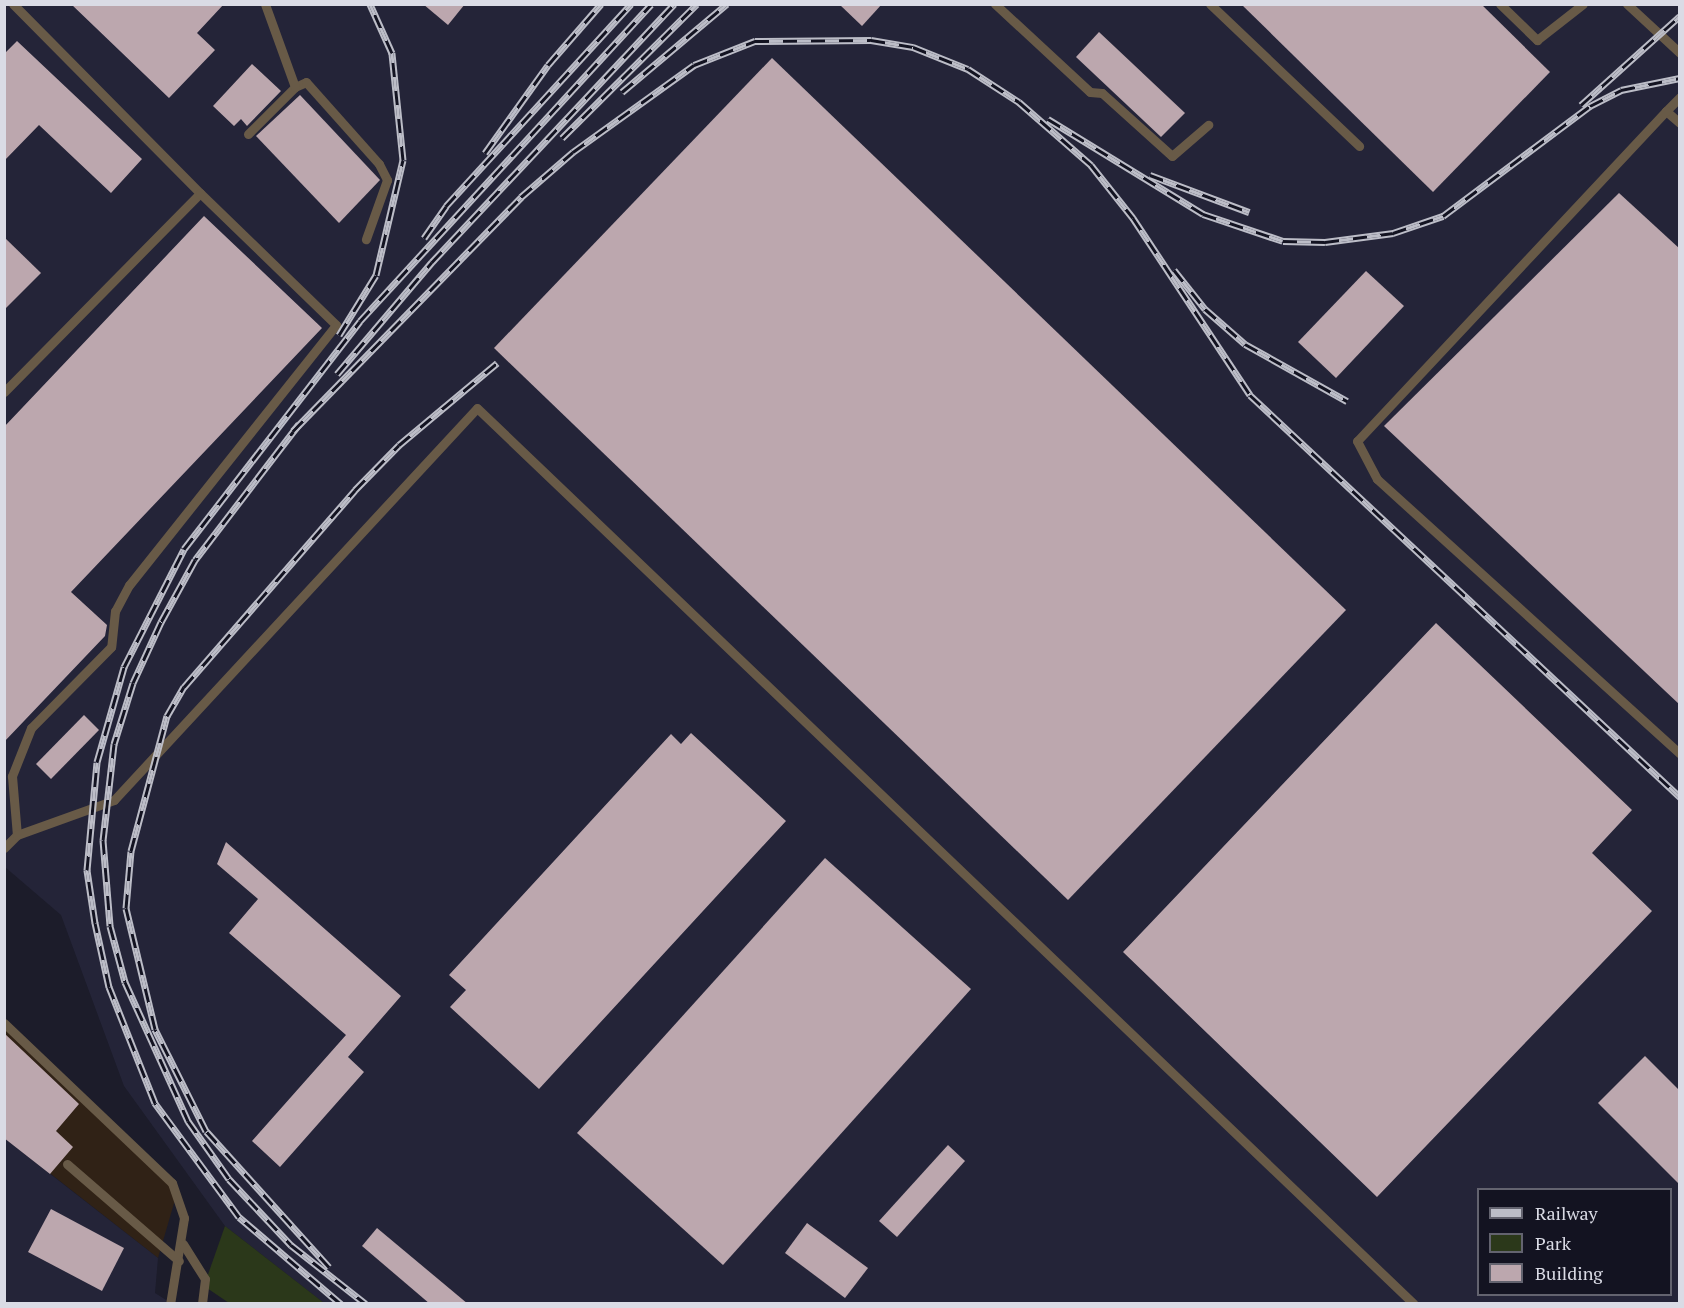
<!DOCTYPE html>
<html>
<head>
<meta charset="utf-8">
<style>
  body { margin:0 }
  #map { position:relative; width:1684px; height:1308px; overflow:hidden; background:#1c1c2a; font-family:"PT Serif",serif }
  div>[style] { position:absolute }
  .commercial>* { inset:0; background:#302216 }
  .built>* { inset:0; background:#242438 }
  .green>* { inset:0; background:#2b381a }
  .building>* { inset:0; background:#bca7ae }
  .lane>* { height:9px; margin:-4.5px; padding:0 4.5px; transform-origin:4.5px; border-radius:4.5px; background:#685a47 }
  .rail>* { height:7px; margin-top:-3.5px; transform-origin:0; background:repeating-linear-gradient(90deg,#131321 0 14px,#bcbdc7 0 28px); box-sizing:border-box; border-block:2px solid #bcbdc7 }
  span { translate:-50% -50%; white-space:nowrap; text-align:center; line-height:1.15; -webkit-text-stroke:6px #131321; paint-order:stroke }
  .frame { position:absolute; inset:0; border:6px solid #dadbe5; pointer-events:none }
  .legend { position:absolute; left:1477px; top:1188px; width:195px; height:108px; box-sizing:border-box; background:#131321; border:2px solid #63636f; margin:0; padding:8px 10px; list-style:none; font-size:18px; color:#dadbe5 }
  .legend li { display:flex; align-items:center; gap:12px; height:30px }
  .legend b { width:30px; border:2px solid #63636f }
</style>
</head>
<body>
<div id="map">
  <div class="commercial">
    <i style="clip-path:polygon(4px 1028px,177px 1193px,158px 1258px,5px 1138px)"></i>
  </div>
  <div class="built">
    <i style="clip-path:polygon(evenodd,5px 5px,1679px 5px,1679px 1303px,324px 1303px,225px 1226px,124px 1086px,61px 915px,5px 867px,5px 5px,1478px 1190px,1670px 1190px,1670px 1294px,1478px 1294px,1478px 1190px)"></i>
    <i style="clip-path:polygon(4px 1138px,158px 1258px,155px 1293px,171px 1303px,5px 1303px)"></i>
  </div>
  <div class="green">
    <i style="clip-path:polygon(225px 1226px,324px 1303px,229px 1303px,204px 1286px)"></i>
  </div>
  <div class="building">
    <i style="clip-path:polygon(71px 4px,224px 4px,197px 33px,215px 50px,169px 98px)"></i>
    <i style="clip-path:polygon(423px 4px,465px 4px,448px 25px)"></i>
    <i style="clip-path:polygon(839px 4px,882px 4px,862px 26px)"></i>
    <i style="clip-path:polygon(1241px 4px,1481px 4px,1550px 72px,1433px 192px)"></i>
    <i style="clip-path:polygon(1099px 32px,1185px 113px,1161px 137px,1076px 57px)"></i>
    <i style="clip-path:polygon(17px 41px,142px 159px,111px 193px,39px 125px,4px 161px,4px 54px)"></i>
    <i style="clip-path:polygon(772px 58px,1346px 610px,1068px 900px,494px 348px)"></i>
    <i style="clip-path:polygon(252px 64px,281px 91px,247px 126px,241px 119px,234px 126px,213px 106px)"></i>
    <i style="clip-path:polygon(300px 95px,380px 180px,339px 223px,256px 136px)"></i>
    <i style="clip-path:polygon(1619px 193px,1680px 249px,1680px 705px,1384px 426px)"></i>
    <i style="clip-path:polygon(204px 216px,322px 328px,71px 592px,107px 625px,105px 636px,4px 742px,4px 427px)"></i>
    <i style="clip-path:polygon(4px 237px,41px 273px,4px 310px)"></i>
    <i style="clip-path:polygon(1366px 271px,1404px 306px,1336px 378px,1298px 342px)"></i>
    <i style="clip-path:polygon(1436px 623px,1632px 810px,1592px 853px,1652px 911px,1377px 1197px,1123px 952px)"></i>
    <i style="clip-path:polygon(84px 715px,99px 730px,51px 779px,36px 764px)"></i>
    <i style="clip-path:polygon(691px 733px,786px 821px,539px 1089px,450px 1007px,466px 990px,449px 975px,671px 734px,681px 744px)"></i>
    <i style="clip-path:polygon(226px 842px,401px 996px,348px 1057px,364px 1072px,280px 1167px,252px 1141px,346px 1035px,229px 933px,258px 899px,217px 864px)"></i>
    <i style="clip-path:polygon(825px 858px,971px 989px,723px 1265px,577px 1133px)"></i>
    <i style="clip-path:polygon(4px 1033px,79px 1104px,56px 1131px,73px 1147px,50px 1174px,4px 1138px)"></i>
    <i style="clip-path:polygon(1645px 1056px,1680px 1091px,1680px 1185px,1598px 1103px)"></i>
    <i style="clip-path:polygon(948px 1145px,965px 1161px,897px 1237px,879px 1221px)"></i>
    <i style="clip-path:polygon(51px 1209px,124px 1248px,102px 1291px,28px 1252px)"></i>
    <i style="clip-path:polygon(807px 1223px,868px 1268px,845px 1298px,785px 1253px)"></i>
    <i style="clip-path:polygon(377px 1228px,468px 1304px,430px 1304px,362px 1246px)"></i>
  </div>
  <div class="lane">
    <i style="left:13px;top:4px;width:266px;rotate:45.3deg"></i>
    <i style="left:995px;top:4px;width:129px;rotate:42.8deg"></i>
    <i style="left:1090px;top:92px;width:12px;rotate:5deg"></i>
    <i style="left:1102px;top:93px;width:94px;rotate:42deg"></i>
    <i style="left:1172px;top:156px;width:48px;rotate:-40.7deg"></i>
    <i style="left:1210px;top:4px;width:206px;rotate:43.6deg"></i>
    <i style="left:1500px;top:4px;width:52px;rotate:44.2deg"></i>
    <i style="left:1537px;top:40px;width:58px;rotate:-38deg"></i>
    <i style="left:1627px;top:4px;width:72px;rotate:42.8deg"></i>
    <i style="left:295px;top:87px;width:12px;rotate:-24deg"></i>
    <i style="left:306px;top:82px;width:110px;rotate:48.3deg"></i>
    <i style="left:379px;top:164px;width:18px;rotate:63deg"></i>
    <i style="left:387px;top:180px;width:63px;rotate:109.6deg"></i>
    <i style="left:1680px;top:97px;width:20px;rotate:135deg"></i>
    <i style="left:1666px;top:111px;width:18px;rotate:41deg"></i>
    <i style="left:1666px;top:111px;width:452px;rotate:133.1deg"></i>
    <i style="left:1357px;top:441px;width:43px;rotate:62.2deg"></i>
    <i style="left:1377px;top:479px;width:409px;rotate:42.2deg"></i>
    <i style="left:248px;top:134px;width:66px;rotate:-45deg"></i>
    <i style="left:295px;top:87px;width:88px;rotate:-109.9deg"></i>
    <i style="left:4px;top:392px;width:279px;rotate:-45.4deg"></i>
    <i style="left:200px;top:193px;width:190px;rotate:44.1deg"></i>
    <i style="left:336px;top:325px;width:332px;rotate:128.5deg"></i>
    <i style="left:129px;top:585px;width:30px;rotate:118deg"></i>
    <i style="left:115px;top:611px;width:36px;rotate:96deg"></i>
    <i style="left:111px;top:647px;width:114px;rotate:134.6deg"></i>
    <i style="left:31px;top:728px;width:52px;rotate:111.6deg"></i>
    <i style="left:12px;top:776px;width:59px;rotate:85.2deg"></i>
    <i style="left:4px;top:848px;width:18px;rotate:-45deg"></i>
    <i style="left:17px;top:835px;width:103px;rotate:-19.8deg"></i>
    <i style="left:114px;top:800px;width:534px;rotate:-47.2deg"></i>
    <i style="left:477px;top:408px;width:1296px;rotate:43.72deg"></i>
    <i style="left:4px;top:1023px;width:232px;rotate:43.6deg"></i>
    <i style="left:172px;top:1183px;width:37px;rotate:71deg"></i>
    <i style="left:184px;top:1218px;width:87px;rotate:99.2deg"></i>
    <i style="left:67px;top:1164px;width:148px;rotate:40.9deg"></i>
    <i style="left:183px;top:1244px;width:41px;rotate:57.8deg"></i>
    <i style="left:205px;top:1279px;width:25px;rotate:97deg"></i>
  </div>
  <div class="rail">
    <i style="left:622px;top:92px;width:137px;rotate:-40deg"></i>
    <i style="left:1581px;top:105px;width:133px;rotate:-42deg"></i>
    <i style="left:1048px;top:119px;width:182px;rotate:31.5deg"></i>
    <i style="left:1203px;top:214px;width:84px;rotate:18.6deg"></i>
    <i style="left:1283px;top:241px;width:42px;rotate:1.4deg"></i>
    <i style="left:1325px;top:242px;width:69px;rotate:-7.5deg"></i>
    <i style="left:1393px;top:233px;width:53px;rotate:-18.8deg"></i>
    <i style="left:1443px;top:216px;width:184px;rotate:-36.8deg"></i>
    <i style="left:1590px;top:106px;width:35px;rotate:-27deg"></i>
    <i style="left:1621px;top:90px;width:60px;rotate:-11.5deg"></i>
    <i style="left:562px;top:138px;width:190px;rotate:-44.8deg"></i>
    <i style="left:485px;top:153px;width:108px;rotate:-54.4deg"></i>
    <i style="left:548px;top:65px;width:81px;rotate:-49deg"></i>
    <i style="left:1150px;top:175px;width:106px;rotate:20.5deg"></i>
    <i style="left:424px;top:238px;width:39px;rotate:-55deg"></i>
    <i style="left:446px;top:206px;width:274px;rotate:-47.5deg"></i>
    <i style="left:1174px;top:270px;width:50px;rotate:51.5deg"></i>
    <i style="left:1205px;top:309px;width:53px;rotate:41.2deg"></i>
    <i style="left:1245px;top:344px;width:117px;rotate:29.2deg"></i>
    <i style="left:339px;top:335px;width:70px;rotate:-58.3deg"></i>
    <i style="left:376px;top:275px;width:118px;rotate:-76.8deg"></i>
    <i style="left:403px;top:160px;width:108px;rotate:-95.9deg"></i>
    <i style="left:392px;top:53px;width:54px;rotate:-114.2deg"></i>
    <i style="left:337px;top:374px;width:147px;rotate:-49.7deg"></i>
    <i style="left:432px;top:262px;width:354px;rotate:-46.8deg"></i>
    <i style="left:299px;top:424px;width:171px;rotate:127.4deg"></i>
    <i style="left:195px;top:560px;width:71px;rotate:118.7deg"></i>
    <i style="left:161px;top:622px;width:67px;rotate:114.7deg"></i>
    <i style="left:133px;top:683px;width:64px;rotate:107.3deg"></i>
    <i style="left:114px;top:744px;width:97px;rotate:96.5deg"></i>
    <i style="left:103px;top:840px;width:86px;rotate:85.3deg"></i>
    <i style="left:110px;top:926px;width:58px;rotate:75deg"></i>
    <i style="left:125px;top:982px;width:153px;rotate:65.6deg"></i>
    <i style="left:188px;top:1121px;width:71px;rotate:54.7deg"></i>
    <i style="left:229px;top:1179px;width:91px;rotate:46.8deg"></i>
    <i style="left:291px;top:1245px;width:95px;rotate:38.2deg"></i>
    <i style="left:293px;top:431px;width:327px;rotate:-45.7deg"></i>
    <i style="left:521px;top:197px;width:69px;rotate:-40.9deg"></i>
    <i style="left:573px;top:152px;width:149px;rotate:-35.7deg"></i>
    <i style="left:694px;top:65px;width:66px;rotate:-21.5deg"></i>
    <i style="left:755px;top:41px;width:116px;rotate:-0.5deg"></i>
    <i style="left:871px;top:40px;width:43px;rotate:9.5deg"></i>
    <i style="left:913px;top:47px;width:59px;rotate:21.8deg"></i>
    <i style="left:968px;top:69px;width:61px;rotate:32.9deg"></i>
    <i style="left:1019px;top:102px;width:96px;rotate:41.2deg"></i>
    <i style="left:1091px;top:165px;width:68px;rotate:51.6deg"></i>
    <i style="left:1133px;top:218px;width:212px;rotate:56.5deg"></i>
    <i style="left:1250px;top:395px;width:589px;rotate:43.07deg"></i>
    <i style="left:329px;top:1267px;width:183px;rotate:-132.1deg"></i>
    <i style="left:206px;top:1131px;width:114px;rotate:-116.6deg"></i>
    <i style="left:155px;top:1029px;width:124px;rotate:-103.5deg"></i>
    <i style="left:126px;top:908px;width:57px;rotate:-85deg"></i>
    <i style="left:131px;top:851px;width:140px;rotate:-75.1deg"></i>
    <i style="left:167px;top:716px;width:34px;rotate:-60deg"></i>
    <i style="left:184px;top:687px;width:261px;rotate:-49deg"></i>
    <i style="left:355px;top:490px;width:63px;rotate:-45.6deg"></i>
    <i style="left:399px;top:445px;width:128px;rotate:-39.9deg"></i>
    <i style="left:341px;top:1304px;width:134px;rotate:-139.5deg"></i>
    <i style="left:239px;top:1217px;width:142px;rotate:-126.4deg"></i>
    <i style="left:155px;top:1103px;width:125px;rotate:-111.6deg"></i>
    <i style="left:109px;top:987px;width:66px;rotate:-102.3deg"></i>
    <i style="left:95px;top:923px;width:54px;rotate:-98.6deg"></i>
    <i style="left:87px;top:870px;width:108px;rotate:-84.7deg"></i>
    <i style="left:97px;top:762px;width:99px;rotate:-74.1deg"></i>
    <i style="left:124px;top:667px;width:132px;rotate:-63deg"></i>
    <i style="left:184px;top:549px;width:288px;rotate:-52.3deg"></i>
    <i style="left:360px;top:321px;width:430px;rotate:-47.4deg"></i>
  </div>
  <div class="frame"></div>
  <ul class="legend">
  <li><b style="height:8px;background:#bcbdc7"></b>Railway</li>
  <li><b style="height:16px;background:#2b381a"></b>Park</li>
  <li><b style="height:16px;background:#bca7ae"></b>Building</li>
  </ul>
</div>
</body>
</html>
